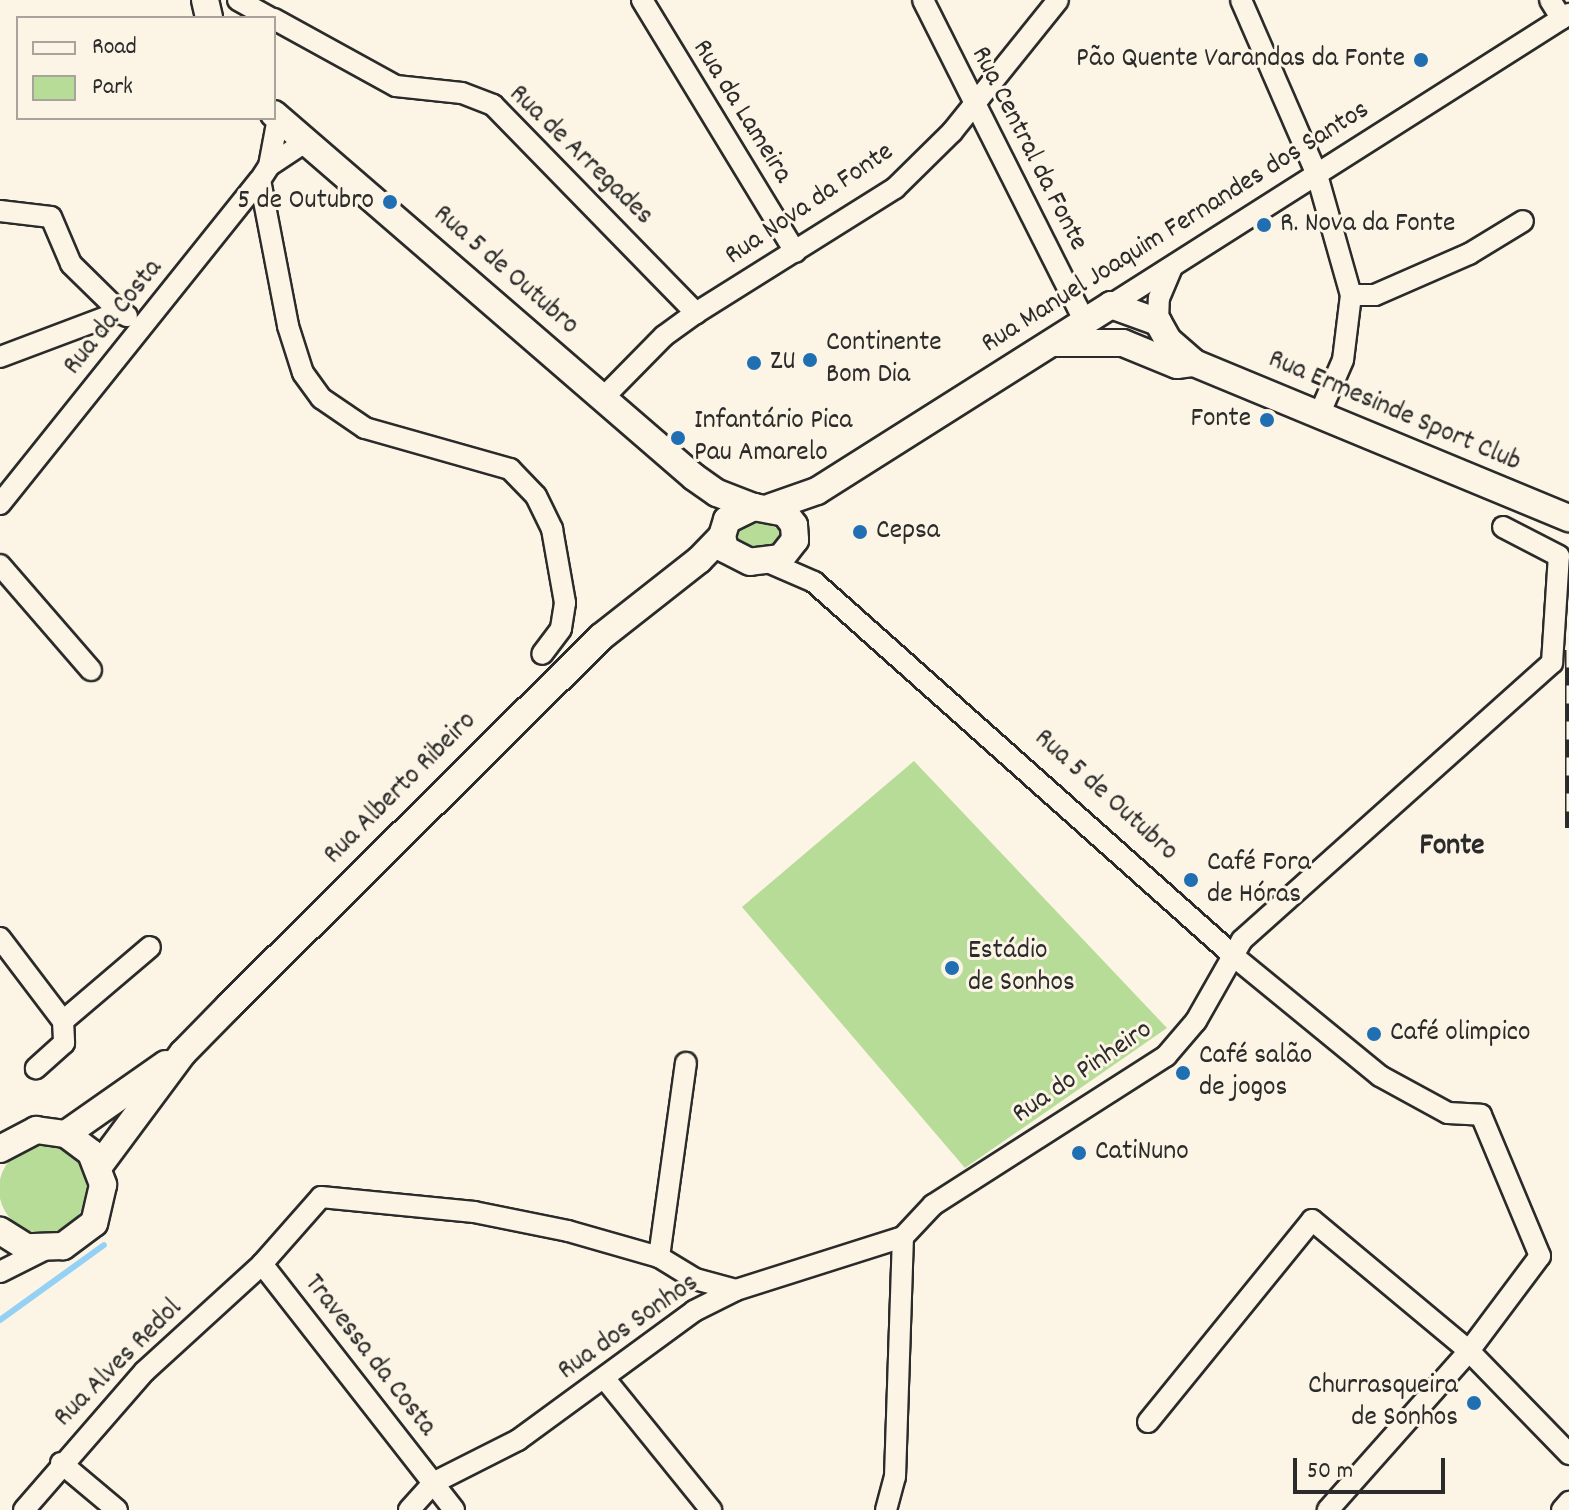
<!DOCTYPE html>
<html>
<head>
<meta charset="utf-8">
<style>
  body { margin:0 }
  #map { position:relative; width:1569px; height:1510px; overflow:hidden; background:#fcf5e5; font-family:Dekko,sans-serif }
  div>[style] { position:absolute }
  .green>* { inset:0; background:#b6dc97 }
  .round { border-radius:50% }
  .stream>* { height:6px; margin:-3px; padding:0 3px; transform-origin:3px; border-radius:3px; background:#94d1f5 }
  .roads { filter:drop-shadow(2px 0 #2b2b2b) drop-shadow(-2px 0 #2b2b2b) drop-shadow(0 2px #2b2b2b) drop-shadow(0 -2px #2b2b2b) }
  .minor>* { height:20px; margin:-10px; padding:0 10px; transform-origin:10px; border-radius:10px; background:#fcf5e5 }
  .major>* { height:26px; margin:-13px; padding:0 13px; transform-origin:13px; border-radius:13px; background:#fcf5e5 }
  .rail>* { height:9px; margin-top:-4.5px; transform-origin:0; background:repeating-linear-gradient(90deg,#fcf5e5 0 18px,#2b2b2b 0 36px); box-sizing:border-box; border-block:2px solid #2b2b2b }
  .dots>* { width:22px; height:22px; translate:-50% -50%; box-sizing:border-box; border:4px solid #fcf5e5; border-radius:50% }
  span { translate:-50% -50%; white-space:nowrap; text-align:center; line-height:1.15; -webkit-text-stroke:6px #fcf5e5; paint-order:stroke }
  .poi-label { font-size:28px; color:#2b2b2b }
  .right { translate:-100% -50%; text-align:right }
  .left { translate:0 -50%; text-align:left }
  .street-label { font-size:28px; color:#2b2b2b }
  .neighbourhood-label { font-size:30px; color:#2b2b2b; font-weight:700 }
  .legend { position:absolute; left:16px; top:16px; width:260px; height:104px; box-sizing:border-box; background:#fcf5e5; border:2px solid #a8a49b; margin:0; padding:10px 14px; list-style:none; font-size:24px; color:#2b2b2b }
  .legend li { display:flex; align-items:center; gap:16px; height:40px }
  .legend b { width:40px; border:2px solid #a8a49b }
  .scale { position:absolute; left:1293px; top:1458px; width:152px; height:36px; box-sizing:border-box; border:4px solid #2b2b2b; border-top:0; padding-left:10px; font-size:24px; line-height:28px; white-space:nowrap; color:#2b2b2b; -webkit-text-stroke:6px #fcf5e5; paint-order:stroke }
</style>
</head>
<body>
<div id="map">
  <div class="green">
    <i style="clip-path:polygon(755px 520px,782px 530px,772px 549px,756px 551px,737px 544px,733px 530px)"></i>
    <i style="clip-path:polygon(914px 761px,1167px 1028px,965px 1168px,742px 907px)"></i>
    <i class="round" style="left:-1px;top:1145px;width:88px;height:88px"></i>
  </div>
  <div class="stream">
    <i style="left:0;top:1320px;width:128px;rotate:-35.8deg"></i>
  </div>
  <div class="roads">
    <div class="minor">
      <i style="left:238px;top:0;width:38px;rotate:29deg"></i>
      <i style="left:642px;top:0;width:295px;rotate:58.7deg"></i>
      <i style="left:923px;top:0;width:360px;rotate:63.3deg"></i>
      <i style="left:1241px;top:0;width:191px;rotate:66.5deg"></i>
      <i style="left:1317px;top:175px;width:125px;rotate:74.2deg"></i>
      <i style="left:1351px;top:295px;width:65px;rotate:97deg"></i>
      <i style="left:1343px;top:360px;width:60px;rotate:113.6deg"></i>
      <i style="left:1550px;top:0;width:22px;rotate:58deg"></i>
      <i style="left:274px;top:19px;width:139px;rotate:28.8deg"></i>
      <i style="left:396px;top:86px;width:66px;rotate:6.1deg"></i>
      <i style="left:462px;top:93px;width:33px;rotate:21deg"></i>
      <i style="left:493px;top:105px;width:291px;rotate:45.7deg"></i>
      <i style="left:269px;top:166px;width:43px;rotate:-33.7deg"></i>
      <i style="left:260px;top:180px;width:149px;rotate:79.1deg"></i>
      <i style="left:288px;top:326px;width:49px;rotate:72.3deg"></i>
      <i style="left:303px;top:373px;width:31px;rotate:54deg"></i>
      <i style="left:321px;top:398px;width:53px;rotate:34.3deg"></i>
      <i style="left:365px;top:428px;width:151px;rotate:15.8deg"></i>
      <i style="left:510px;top:469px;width:37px;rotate:46deg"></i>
      <i style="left:536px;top:496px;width:37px;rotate:64deg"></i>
      <i style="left:552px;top:529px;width:75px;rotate:80deg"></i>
      <i style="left:565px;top:603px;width:26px;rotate:99deg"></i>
      <i style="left:561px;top:629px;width:31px;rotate:127deg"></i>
      <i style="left:0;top:211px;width:51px;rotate:6.7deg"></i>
      <i style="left:51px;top:217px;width:51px;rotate:66.9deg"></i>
      <i style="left:71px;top:264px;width:69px;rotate:44.4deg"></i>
      <i style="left:1351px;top:295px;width:24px"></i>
      <i style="left:1375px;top:295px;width:103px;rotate:-23.6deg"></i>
      <i style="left:1469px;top:254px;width:63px;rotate:-31.4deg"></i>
      <i style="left:1111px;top:305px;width:543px;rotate:-32.43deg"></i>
      <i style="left:1158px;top:322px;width:24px;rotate:-88deg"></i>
      <i style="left:1159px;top:298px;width:34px;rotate:-67deg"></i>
      <i style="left:0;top:357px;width:128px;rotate:-20.6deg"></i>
      <i style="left:120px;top:312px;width:8px;rotate:30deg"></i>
      <i style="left:603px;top:398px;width:87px;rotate:-45.5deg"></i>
      <i style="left:664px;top:336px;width:39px;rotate:-36deg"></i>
      <i style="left:696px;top:313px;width:235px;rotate:-32.1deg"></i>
      <i style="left:895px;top:188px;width:80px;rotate:-44.5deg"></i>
      <i style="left:952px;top:132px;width:169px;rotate:-51.2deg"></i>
      <i style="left:0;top:504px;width:415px;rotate:-51.3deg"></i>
      <i style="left:260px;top:180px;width:17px;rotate:-57deg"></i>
      <i style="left:269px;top:166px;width:49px;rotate:-79.4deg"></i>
      <i style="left:768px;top:562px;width:50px;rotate:23.5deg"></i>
      <i style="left:814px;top:582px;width:565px;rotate:41.7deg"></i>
      <i style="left:1236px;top:958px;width:186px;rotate:39.3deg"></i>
      <i style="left:1380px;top:1076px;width:77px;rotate:28.6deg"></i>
      <i style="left:1448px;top:1113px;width:33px;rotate:3deg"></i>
      <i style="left:1481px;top:1115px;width:153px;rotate:67.3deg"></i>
      <i style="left:1540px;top:1256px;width:119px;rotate:126.8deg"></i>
      <i style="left:1469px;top:1351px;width:213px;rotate:131.6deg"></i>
      <i style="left:0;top:565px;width:139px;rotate:49.1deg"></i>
      <i style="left:0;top:938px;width:104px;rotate:52.8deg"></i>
      <i style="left:63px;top:1021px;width:22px;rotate:87deg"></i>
      <i style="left:64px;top:1043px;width:38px;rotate:138deg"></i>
      <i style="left:63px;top:1021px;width:114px;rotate:-40.4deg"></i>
      <i style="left:659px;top:1257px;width:196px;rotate:-82.1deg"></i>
      <i style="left:262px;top:1264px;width:312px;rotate:52deg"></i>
      <i style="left:0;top:1272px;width:49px;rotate:-26.6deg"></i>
      <i style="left:605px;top:1379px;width:169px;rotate:51deg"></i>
      <i style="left:1148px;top:1422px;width:260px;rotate:-50.9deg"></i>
      <i style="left:1312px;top:1220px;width:204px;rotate:39.8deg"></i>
      <i style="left:1469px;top:1351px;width:144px;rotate:45.8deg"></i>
      <i style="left:61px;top:1463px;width:73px;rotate:40deg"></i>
      <i style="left:24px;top:1510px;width:184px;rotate:-49deg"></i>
      <i style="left:145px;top:1371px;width:159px;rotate:-42.4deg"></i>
      <i style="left:262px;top:1264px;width:89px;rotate:-48.6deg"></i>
      <i style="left:321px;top:1197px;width:154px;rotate:5.6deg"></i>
      <i style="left:474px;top:1212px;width:96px;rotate:11.4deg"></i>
      <i style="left:568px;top:1231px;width:95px;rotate:15.9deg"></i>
      <i style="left:659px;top:1257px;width:42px;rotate:31.4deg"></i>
      <i style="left:695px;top:1279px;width:42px;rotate:15deg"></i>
      <i style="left:409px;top:1510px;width:36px;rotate:-48deg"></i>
      <i style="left:433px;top:1483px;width:95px;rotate:-26.8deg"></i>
      <i style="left:518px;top:1440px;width:218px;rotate:-36.2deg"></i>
      <i style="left:694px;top:1311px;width:47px;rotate:-26.6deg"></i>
      <i style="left:736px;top:1290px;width:175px;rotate:-17.6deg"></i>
      <i style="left:886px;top:1510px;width:34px;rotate:-75deg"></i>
      <i style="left:895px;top:1477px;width:240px;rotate:-88.1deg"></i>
      <i style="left:903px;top:1237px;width:44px;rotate:-46.8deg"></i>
      <i style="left:933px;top:1205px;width:277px;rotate:-32.6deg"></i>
      <i style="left:1166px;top:1056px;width:46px;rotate:-49.4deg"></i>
      <i style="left:1196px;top:1021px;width:93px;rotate:-60.4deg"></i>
      <i style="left:1242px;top:940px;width:416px;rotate:-41.8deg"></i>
      <i style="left:1552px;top:663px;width:107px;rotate:-86.3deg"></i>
      <i style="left:1559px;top:556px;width:63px;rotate:-152.6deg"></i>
      <i style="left:1562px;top:1510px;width:11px;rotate:-49deg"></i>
    </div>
    <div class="major">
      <i style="left:205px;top:0;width:18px;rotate:77deg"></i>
      <i style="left:274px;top:114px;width:555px;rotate:40.84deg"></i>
      <i style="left:694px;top:477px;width:28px;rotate:35deg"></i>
      <i style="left:717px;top:493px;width:40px;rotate:21deg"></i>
      <i style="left:1111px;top:305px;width:50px;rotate:19.9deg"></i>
      <i style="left:1158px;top:322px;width:21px;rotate:61deg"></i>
      <i style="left:1168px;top:340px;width:35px;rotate:41deg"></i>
      <i style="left:1053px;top:343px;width:70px"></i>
      <i style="left:1123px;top:343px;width:58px;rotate:22.2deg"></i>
      <i style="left:1177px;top:365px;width:17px;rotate:-7deg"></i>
      <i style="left:1194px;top:363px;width:406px;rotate:22.5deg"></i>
      <i style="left:754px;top:507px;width:32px;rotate:11deg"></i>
      <i style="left:785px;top:513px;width:15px;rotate:53deg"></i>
      <i style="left:794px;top:525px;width:15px;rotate:86deg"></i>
      <i style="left:795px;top:540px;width:23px;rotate:128deg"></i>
      <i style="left:781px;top:558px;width:31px;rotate:173deg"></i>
      <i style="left:750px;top:562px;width:28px;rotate:-153deg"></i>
      <i style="left:725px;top:549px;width:13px;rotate:-103deg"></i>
      <i style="left:722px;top:536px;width:17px;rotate:-73deg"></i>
      <i style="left:727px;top:520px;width:30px;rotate:-26deg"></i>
      <i style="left:771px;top:507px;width:49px;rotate:-19.2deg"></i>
      <i style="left:817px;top:491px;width:348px;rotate:-32.3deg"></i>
      <i style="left:66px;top:1134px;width:122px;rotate:-35deg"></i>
      <i style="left:0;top:1149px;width:41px;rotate:-27.8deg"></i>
      <i style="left:36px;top:1130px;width:30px;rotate:8deg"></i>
      <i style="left:66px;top:1134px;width:31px;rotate:37deg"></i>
      <i style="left:91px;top:1153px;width:34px;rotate:69deg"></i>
      <i style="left:103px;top:1185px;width:39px;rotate:103deg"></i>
      <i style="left:94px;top:1223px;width:39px;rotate:143deg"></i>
      <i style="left:63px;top:1246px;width:37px;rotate:178deg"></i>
      <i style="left:26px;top:1247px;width:31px;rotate:-148deg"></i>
      <i style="left:99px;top:1166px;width:141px;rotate:-53.4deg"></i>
      <i style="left:183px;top:1053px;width:66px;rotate:-45.6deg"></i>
      <i style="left:229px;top:1006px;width:524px;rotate:-44.77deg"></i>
      <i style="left:601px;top:637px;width:125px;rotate:-38.2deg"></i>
      <i style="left:699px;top:560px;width:33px;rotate:-46deg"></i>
    </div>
  </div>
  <div class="rail">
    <i style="left:1569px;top:649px;width:178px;rotate:90deg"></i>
  </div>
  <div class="dots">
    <i style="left:1421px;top:60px;background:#1f6fb2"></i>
    <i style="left:390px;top:202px;background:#1f6fb2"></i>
    <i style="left:1264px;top:225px;background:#1f6fb2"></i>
    <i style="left:810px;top:360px;background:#1f6fb2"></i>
    <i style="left:754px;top:363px;background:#1f6fb2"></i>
    <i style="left:1267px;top:420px;background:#1f6fb2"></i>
    <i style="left:678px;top:438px;background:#1f6fb2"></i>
    <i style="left:860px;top:532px;background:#1f6fb2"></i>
    <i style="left:1191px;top:880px;background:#1f6fb2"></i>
    <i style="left:952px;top:968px;background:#1f6fb2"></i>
    <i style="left:1374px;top:1034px;background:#1f6fb2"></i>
    <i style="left:1183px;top:1073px;background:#1f6fb2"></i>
    <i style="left:1079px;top:1153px;background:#1f6fb2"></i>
    <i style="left:1474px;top:1403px;background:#1f6fb2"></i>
  </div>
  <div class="poi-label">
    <span class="right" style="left:1405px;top:60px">Pão Quente Varandas da Fonte</span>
    <span class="right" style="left:374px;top:202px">5 de Outubro</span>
    <span class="left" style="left:1280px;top:225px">R. Nova da Fonte</span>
    <span class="left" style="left:826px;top:360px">Continente<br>Bom Dia</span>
    <span class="left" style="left:770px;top:363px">ZU</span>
    <span class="right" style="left:1251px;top:420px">Fonte</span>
    <span class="left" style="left:694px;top:438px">Infantário Pica<br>Pau Amarelo</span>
    <span class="left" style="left:876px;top:532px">Cepsa</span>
    <span class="left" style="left:1207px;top:880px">Café Fora<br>de Hóras</span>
    <span class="left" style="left:968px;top:968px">Estádio<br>de Sonhos</span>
    <span class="left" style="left:1390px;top:1034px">Café olimpico</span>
    <span class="left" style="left:1199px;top:1073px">Café salão<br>de jogos</span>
    <span class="left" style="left:1095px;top:1153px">CatiNuno</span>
    <span class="right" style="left:1458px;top:1403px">Churrasqueira<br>de Sonhos</span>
  </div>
  <div class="street-label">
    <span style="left:741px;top:112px;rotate:58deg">Rua da Lameira</span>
    <span style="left:1028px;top:149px;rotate:63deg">Rua Central da Fonte</span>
    <span style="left:580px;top:156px;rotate:44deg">Rua de Arregades</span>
    <span style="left:810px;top:205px;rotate:-34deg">Rua Nova da Fonte</span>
    <span style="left:1176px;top:228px;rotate:-32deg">Rua Manuel Joaquim Fernandes dos Santos</span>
    <span style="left:505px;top:271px;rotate:41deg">Rua 5 de Outubro</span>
    <span style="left:114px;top:318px;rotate:-51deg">Rua da Costa</span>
    <span style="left:1394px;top:412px;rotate:23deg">Rua Ermesinde Sport Club</span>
    <span style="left:401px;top:789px;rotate:-45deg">Rua Alberto Ribeiro</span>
    <span style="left:1105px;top:796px;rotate:42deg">Rua 5 de Outubro</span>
    <span style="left:1083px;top:1073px;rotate:-34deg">Rua do Pinheiro</span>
    <span style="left:629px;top:1328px;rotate:-35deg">Rua dos Sonhos</span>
    <span style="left:369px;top:1356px;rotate:52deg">Travessa da Costa</span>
    <span style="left:119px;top:1364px;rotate:-45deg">Rua Alves Redol</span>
  </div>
  <div class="neighbourhood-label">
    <span style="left:1452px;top:848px">Fonte</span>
  </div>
  <ul class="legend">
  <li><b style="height:10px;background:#fcf5e5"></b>Road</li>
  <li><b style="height:22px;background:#b6dc97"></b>Park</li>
  </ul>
  <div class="scale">50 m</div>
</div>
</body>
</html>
